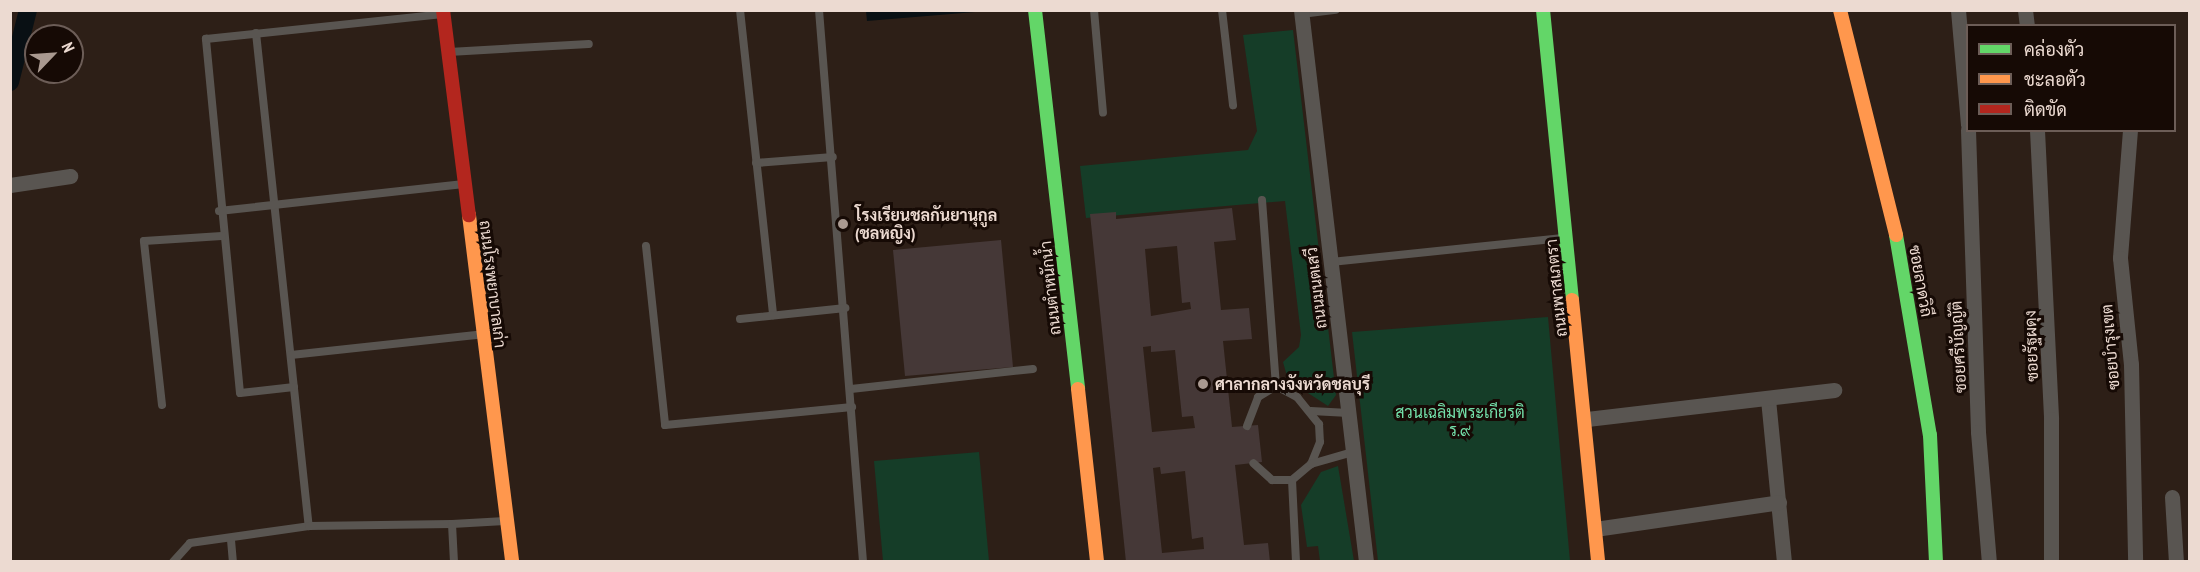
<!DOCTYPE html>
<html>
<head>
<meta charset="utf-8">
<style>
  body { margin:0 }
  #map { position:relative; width:2200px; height:572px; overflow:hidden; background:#2d1f17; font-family:"PT Sans Narrow",Sarabun,sans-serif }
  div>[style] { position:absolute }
  .green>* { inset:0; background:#153d28 }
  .water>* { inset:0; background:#091014 }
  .canal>* { height:18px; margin:-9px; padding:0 9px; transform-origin:9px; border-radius:9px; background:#091014 }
  .building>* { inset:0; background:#453837 }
  .lane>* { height:8px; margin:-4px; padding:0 4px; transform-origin:4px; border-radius:4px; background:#595551 }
  .street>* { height:15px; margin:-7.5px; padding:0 7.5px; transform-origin:7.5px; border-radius:7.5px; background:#595551 }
  .fast>* { height:14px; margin:-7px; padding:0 7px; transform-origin:7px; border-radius:7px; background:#63d668 }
  .slow>* { height:14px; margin:-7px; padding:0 7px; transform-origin:7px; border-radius:7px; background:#ff974d }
  .jam>* { height:14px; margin:-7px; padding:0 7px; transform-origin:7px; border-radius:7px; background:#b3261e }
  .dots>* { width:16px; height:16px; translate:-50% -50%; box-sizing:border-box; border:3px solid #160a05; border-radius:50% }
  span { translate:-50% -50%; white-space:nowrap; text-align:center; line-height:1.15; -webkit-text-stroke:6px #160a05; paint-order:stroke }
  .poi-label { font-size:16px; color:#ecdad1; font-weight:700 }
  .left { translate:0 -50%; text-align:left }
  .street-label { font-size:16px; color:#ecdad1 }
  .park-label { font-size:16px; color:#73dfa9 }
  .frame { position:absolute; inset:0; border:12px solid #ecdad1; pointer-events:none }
  .legend { position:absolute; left:1966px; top:24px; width:210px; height:108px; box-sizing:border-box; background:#160a05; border:2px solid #6c5d57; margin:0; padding:8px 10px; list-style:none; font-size:18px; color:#ecdad1 }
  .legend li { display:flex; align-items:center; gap:12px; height:30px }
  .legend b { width:30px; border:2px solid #6c5d57 }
  .north { position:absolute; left:24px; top:24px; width:60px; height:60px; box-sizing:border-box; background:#160a05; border:2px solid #6c5d57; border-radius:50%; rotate:65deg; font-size:16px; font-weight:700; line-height:24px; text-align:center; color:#ecdad1 }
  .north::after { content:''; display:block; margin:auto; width:21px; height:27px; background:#a99990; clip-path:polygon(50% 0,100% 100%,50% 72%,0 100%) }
</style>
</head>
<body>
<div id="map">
  <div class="green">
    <i style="clip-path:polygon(1293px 30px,1336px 395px,1328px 406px,1288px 380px,1283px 362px,1299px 347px,1301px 335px,1285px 201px,1086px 218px,1080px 166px,1248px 150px,1257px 131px,1243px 35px)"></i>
    <i style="clip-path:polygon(1548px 317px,1570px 561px,1378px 561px,1352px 332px)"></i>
    <i style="clip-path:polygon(979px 452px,989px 561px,883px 561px,874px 461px)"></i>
    <i style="clip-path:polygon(1338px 466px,1354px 561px,1320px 561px,1318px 546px,1307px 547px,1301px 505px,1321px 472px)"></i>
  </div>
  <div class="water">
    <i style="clip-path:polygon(866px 11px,866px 10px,987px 11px,867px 21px)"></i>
  </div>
  <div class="canal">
    <i style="left:10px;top:82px;width:74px;rotate:-76deg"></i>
  </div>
  <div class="building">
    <i style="clip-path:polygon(evenodd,1232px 208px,1236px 240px,1214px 242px,1221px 310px,1249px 308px,1252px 339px,1223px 341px,1232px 427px,1258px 425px,1262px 462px,1235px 465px,1244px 545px,1268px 543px,1270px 562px,1126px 562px,1090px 214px,1116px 212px,1116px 219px,1232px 208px,1177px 246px,1182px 303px,1190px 302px,1191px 309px,1151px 316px,1145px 249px,1177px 246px,1232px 208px,1151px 346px,1151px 352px,1175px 350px,1182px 417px,1193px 416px,1195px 428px,1152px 432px,1143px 347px,1151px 346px,1232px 208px,1160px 467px,1161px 474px,1185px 471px,1192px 539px,1203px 537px,1204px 549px,1162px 553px,1153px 468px,1160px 467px)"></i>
    <i style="clip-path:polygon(1001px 240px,1013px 367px,905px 376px,893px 250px)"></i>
  </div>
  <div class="lane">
    <i style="left:740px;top:10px;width:307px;rotate:83.8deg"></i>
    <i style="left:819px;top:10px;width:554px;rotate:85.44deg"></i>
    <i style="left:1094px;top:10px;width:103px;rotate:85deg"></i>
    <i style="left:1222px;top:10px;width:96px;rotate:83.4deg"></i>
    <i style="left:1301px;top:14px;width:35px;rotate:-7deg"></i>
    <i style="left:256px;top:33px;width:496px;rotate:83.9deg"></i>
    <i style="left:449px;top:52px;width:140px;rotate:-3.3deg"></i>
    <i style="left:756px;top:163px;width:77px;rotate:-4.5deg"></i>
    <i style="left:1262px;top:200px;width:187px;rotate:85.7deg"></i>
    <i style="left:219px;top:211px;width:244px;rotate:-6.3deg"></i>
    <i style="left:646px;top:246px;width:180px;rotate:83.9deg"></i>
    <i style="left:665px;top:425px;width:188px;rotate:-5.5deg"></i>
    <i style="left:1331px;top:262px;width:233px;rotate:-5.9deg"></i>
    <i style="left:740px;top:319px;width:106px;rotate:-6deg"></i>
    <i style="left:291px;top:355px;width:193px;rotate:-6.2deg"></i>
    <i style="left:294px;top:387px;width:54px;rotate:173.7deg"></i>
    <i style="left:240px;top:393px;width:356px;rotate:-95.5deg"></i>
    <i style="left:206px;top:39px;width:238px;rotate:-6deg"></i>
    <i style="left:851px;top:389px;width:183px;rotate:-6.3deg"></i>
    <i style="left:162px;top:405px;width:165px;rotate:-96.3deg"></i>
    <i style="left:144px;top:241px;width:78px;rotate:-3.7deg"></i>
    <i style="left:1311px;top:411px;width:38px;rotate:3deg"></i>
    <i style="left:1247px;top:426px;width:31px;rotate:-69deg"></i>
    <i style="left:1258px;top:397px;width:21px;rotate:-31deg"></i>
    <i style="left:1276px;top:386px;width:24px;rotate:28deg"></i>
    <i style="left:1297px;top:397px;width:35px;rotate:51deg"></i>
    <i style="left:1319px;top:424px;width:18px;rotate:87deg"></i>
    <i style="left:1320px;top:442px;width:24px;rotate:112deg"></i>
    <i style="left:1311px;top:464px;width:25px;rotate:140deg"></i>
    <i style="left:1292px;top:480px;width:20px;rotate:180deg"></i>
    <i style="left:1272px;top:480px;width:25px;rotate:-138deg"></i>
    <i style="left:1311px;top:464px;width:44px;rotate:-15.9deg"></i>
    <i style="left:1292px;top:480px;width:82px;rotate:87.2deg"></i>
    <i style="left:452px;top:524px;width:53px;rotate:-3.2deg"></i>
    <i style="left:231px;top:540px;width:22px;rotate:85deg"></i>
    <i style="left:173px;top:562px;width:25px;rotate:-48deg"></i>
    <i style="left:190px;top:543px;width:120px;rotate:-8.1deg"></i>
    <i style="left:309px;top:526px;width:143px;rotate:-0.8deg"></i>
    <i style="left:452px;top:524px;width:38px;rotate:87deg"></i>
  </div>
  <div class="street">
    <i style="left:1301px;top:10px;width:556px;rotate:83.28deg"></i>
    <i style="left:1958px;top:10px;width:115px;rotate:85deg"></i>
    <i style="left:2025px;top:10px;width:16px;rotate:83deg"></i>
    <i style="left:1968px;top:130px;width:302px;rotate:88.1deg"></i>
    <i style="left:1978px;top:432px;width:130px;rotate:85.2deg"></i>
    <i style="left:2037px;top:130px;width:289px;rotate:87.2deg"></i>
    <i style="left:2051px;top:419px;width:143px;rotate:90deg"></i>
    <i style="left:2130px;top:130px;width:128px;rotate:94.5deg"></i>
    <i style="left:2120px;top:258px;width:107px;rotate:84.1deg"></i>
    <i style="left:2131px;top:364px;width:198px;rotate:88.8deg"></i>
    <i style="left:10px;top:185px;width:61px;rotate:-8.5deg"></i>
    <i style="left:1768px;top:399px;width:164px;rotate:84.4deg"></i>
    <i style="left:1587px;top:419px;width:249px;rotate:-6.7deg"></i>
    <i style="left:2172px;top:497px;width:65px;rotate:86.5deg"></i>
    <i style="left:1595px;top:529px;width:186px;rotate:-8.3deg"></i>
  </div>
  <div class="fast">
    <i style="left:1035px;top:10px;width:381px;rotate:83.5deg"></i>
    <i style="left:1543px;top:10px;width:291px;rotate:84.3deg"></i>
    <i style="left:1896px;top:235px;width:203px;rotate:80.4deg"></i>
    <i style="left:1930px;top:435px;width:127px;rotate:87.3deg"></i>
  </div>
  <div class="slow">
    <i style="left:1840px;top:10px;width:232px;rotate:76deg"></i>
    <i style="left:469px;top:215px;width:350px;rotate:82.9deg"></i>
    <i style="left:1572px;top:300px;width:263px;rotate:84.3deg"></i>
    <i style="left:1078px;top:389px;width:174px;rotate:83.7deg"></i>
  </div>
  <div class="jam">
    <i style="left:443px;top:10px;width:207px;rotate:82.8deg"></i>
  </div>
  <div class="dots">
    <i style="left:843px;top:224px;background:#a99990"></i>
    <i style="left:1203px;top:384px;background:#a99990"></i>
  </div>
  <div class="poi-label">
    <span class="left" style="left:855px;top:224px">โรงเรียนชลกันยานุกูล<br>(ชลหญิง)</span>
    <span class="left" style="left:1215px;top:384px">ศาลากลางจังหวัดชลบุรี</span>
  </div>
  <div class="street-label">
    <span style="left:1921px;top:281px;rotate:80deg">ซอยลาดวิถี</span>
    <span style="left:493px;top:284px;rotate:83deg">ถนนโรงพยาบาลเก่า</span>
    <span style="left:1050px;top:288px;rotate:-96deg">ถนนตำหนักน้ำ</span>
    <span style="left:1316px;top:288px;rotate:-97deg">ถนนมนตเสวี</span>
    <span style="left:1556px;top:288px;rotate:-96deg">ถนนพาสเภตรา</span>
    <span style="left:2031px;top:346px;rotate:-92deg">ซอยรัฐผดุง</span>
    <span style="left:1958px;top:347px;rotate:-93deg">ซอยศรีบัญญัติ</span>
    <span style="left:2110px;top:347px;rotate:-95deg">ซอยบำรุงเขต</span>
  </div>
  <div class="park-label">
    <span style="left:1460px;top:421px">สวนเฉลิมพระเกียรติ<br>ร.๙</span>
  </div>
  <div class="frame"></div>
  <ul class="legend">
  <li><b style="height:8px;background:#63d668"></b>คล่องตัว</li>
  <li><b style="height:8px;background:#ff974d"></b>ชะลอตัว</li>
  <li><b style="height:8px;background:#b3261e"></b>ติดขัด</li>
  </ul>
  <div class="north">N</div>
</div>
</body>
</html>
